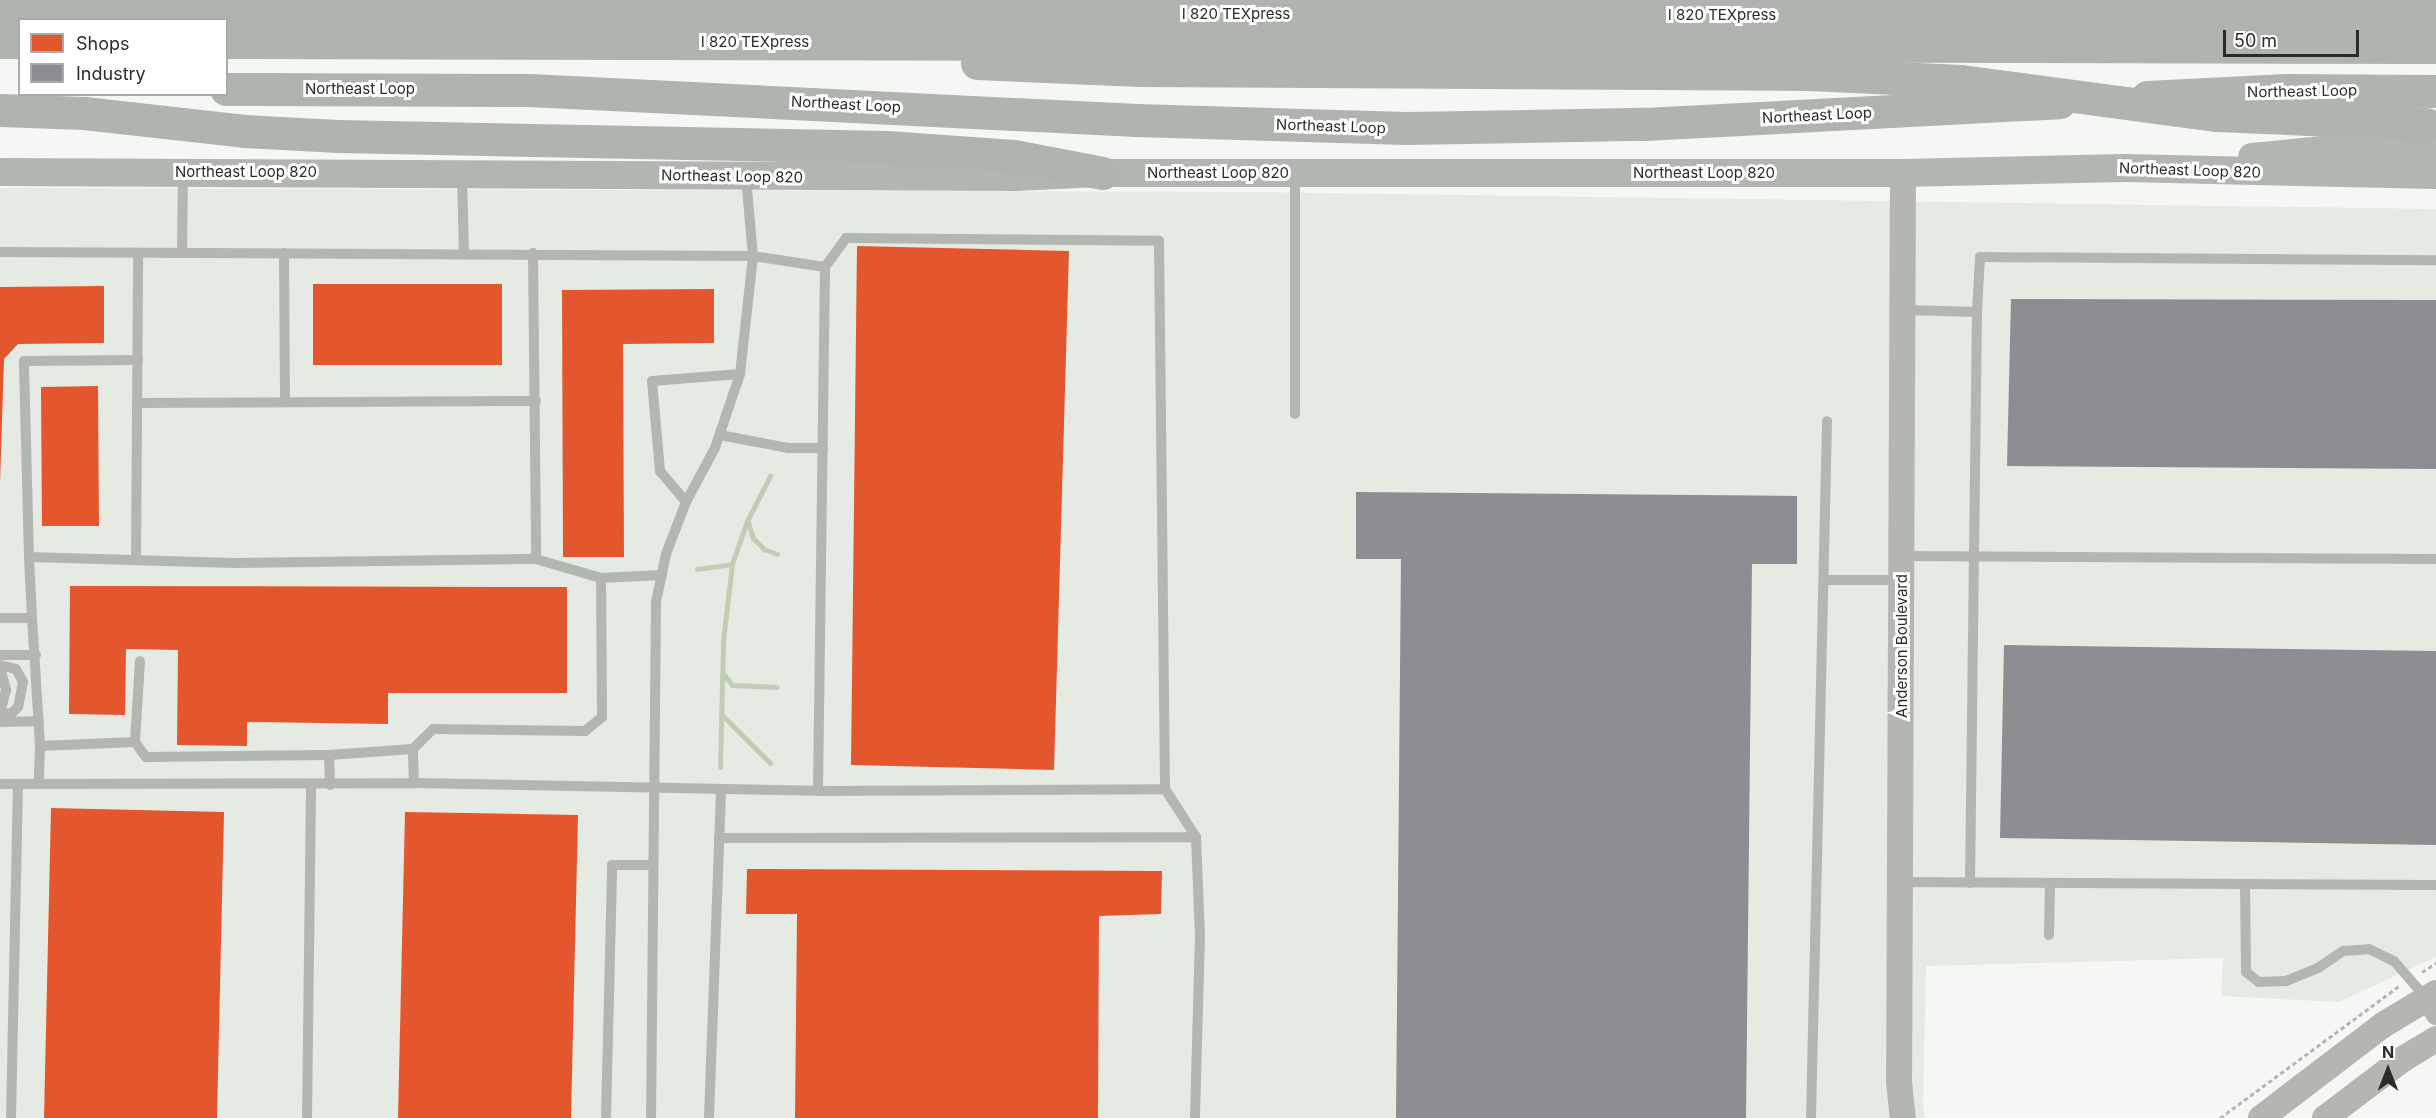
<!DOCTYPE html>
<html>
<head>
<meta charset="utf-8">
<style>
  body { margin:0 }
  #map { position:relative; width:2436px; height:1118px; overflow:hidden; background:#f5f7f4; font-family:Inter,sans-serif }
  div>[style] { position:absolute }
  .built>* { inset:0; background:#e5eae2 }
  .shops>* { inset:0; background:#e4572e }
  .industry>* { inset:0; background:#8d8d92 }
  .stream>* { height:5px; margin:-2.5px; padding:0 2.5px; transform-origin:2.5px; border-radius:2.5px; background:#c0ceb6 }
  .path>* { height:3px; margin-top:-1.5px; transform-origin:0; background:repeating-linear-gradient(90deg,#b5b7b4 0 4.5px,transparent 0 7.5px) }
  .service>* { height:10px; margin:-5px; padding:0 5px; transform-origin:5px; border-radius:5px; background:#b4b6b2 }
  .minor>* { height:20px; margin:-10px; padding:0 10px; transform-origin:10px; border-radius:10px; background:#b4b6b2 }
  .tertiary>* { height:26px; margin:-13px; padding:0 13px; transform-origin:13px; border-radius:13px; background:#b4b6b2 }
  .secondary>* { height:28px; margin:-14px; padding:0 14px; transform-origin:14px; border-radius:14px; background:#b2b6b0 }
  .motorway>* { height:33px; margin:-16.5px; padding:0 16.5px; transform-origin:16.5px; border-radius:16.5px; background:#b0b4ae }
  .motorway-bridge>* { height:33px; margin:-16.5px; padding:0 16.5px; transform-origin:16.5px; border-radius:16.5px; background:#b0b4ae }
  span { translate:-50% -50%; white-space:nowrap; text-align:center; line-height:1.15; -webkit-text-stroke:6px #fff; paint-order:stroke }
  .street-label { font-size:15px; color:#2a2c29 }
  .legend { position:absolute; left:18px; top:18px; width:210px; height:78px; box-sizing:border-box; background:#fff; border:2px solid #aaaba9; margin:0; padding:8px 10px; list-style:none; font-size:18px; color:#2a2c29 }
  .legend li { display:flex; align-items:center; gap:12px; height:30px }
  .legend b { width:30px; border:2px solid #aaaba9 }
  .north { position:absolute; left:2358px; top:1040px; width:60px; height:60px; -webkit-text-stroke:4px #fff; paint-order:stroke; rotate:0deg; font-size:16px; font-weight:700; line-height:24px; text-align:center; color:#2a2c29 }
  .north::after { content:''; display:block; margin:auto; width:21px; height:27px; background:#2a2c29; clip-path:polygon(50% 0,100% 100%,50% 72%,0 100%) }
  .scale { position:absolute; left:2223px; top:30px; width:136px; height:27px; box-sizing:border-box; border:3px solid #2a2c29; border-top:0; padding-left:8px; font-size:18px; line-height:21px; white-space:nowrap; color:#2a2c29; -webkit-text-stroke:4px #fff; paint-order:stroke }
</style>
</head>
<body>
<div id="map">
  <div class="built">
    <i style="clip-path:polygon(0 188px,1250px 192px,2436px 209px,2436px 957px,2339px 1002px,2221px 996px,2223px 958px,1926px 966px,1923px 1105px,1925px 1118px,0 1118px)"></i>
  </div>
  <div class="shops">
    <i style="clip-path:polygon(857px 246px,1069px 251px,1054px 770px,851px 765px)"></i>
    <i style="clip-path:polygon(313px 284px,502px 284px,502px 365px,313px 365px)"></i>
    <i style="clip-path:polygon(104px 286px,104px 343px,18px 344px,4px 359px,0 484px,0 287px)"></i>
    <i style="clip-path:polygon(714px 289px,714px 343px,623px 344px,624px 557px,563px 557px,562px 290px)"></i>
    <i style="clip-path:polygon(98px 386px,99px 526px,42px 526px,41px 387px)"></i>
    <i style="clip-path:polygon(70px 586px,567px 587px,567px 693px,388px 693px,388px 724px,247px 722px,247px 746px,177px 745px,178px 650px,126px 649px,125px 715px,69px 714px)"></i>
    <i style="clip-path:polygon(51px 808px,224px 812px,217px 1118px,44px 1118px)"></i>
    <i style="clip-path:polygon(405px 812px,578px 815px,571px 1118px,398px 1118px)"></i>
    <i style="clip-path:polygon(747px 869px,1162px 871px,1161px 914px,1099px 916px,1098px 1118px,795px 1118px,797px 914px,746px 914px)"></i>
  </div>
  <div class="industry">
    <i style="clip-path:polygon(2011px 299px,2436px 300px,2436px 469px,2007px 466px)"></i>
    <i style="clip-path:polygon(1356px 492px,1797px 496px,1797px 564px,1752px 564px,1746px 1118px,1396px 1118px,1401px 559px,1356px 559px)"></i>
    <i style="clip-path:polygon(2004px 645px,2436px 651px,2436px 845px,2000px 838px)"></i>
  </div>
  <div class="stream">
    <i style="left:748px;top:522px;width:17px;rotate:73deg"></i>
    <i style="left:753px;top:538px;width:16px;rotate:45deg"></i>
    <i style="left:764px;top:549px;width:14px;rotate:21deg"></i>
    <i style="left:697px;top:569px;width:35px;rotate:-8deg"></i>
    <i style="left:723px;top:673px;width:15px;rotate:53deg"></i>
    <i style="left:732px;top:685px;width:45px;rotate:2.5deg"></i>
    <i style="left:722px;top:715px;width:68px;rotate:45deg"></i>
    <i style="left:720px;top:767px;width:126px;rotate:-88.6deg"></i>
    <i style="left:723px;top:641px;width:78px;rotate:-83.3deg"></i>
    <i style="left:732px;top:564px;width:46px;rotate:-70.8deg"></i>
    <i style="left:747px;top:521px;width:51px;rotate:-62.9deg"></i>
  </div>
  <div class="path">
    <i style="left:2422px;top:972px;width:17px;rotate:-33deg"></i>
    <i style="left:2220px;top:1118px;width:222px;rotate:-36.4deg"></i>
  </div>
  <div class="service">
    <i style="left:1295px;top:174px;width:240px;rotate:90deg"></i>
    <i style="left:462px;top:177px;width:76px;rotate:88.5deg"></i>
    <i style="left:0;top:252px;width:753px;rotate:0.3deg"></i>
    <i style="left:753px;top:256px;width:73px;rotate:8.7deg"></i>
    <i style="left:825px;top:267px;width:524px;rotate:90.77deg"></i>
    <i style="left:182px;top:253px;width:78px;rotate:-89.3deg"></i>
    <i style="left:284px;top:253px;width:148px;rotate:89.6deg"></i>
    <i style="left:533px;top:253px;width:306px;rotate:89.4deg"></i>
    <i style="left:825px;top:267px;width:36px;rotate:-54deg"></i>
    <i style="left:846px;top:238px;width:313px;rotate:0.5deg"></i>
    <i style="left:1159px;top:241px;width:548px;rotate:89.37deg"></i>
    <i style="left:1904px;top:310px;width:73px;rotate:1.6deg"></i>
    <i style="left:1977px;top:312px;width:55px;rotate:-86.9deg"></i>
    <i style="left:1980px;top:257px;width:456px;rotate:0.4deg"></i>
    <i style="left:138px;top:403px;width:398px;rotate:-0.3deg"></i>
    <i style="left:720px;top:435px;width:69px;rotate:10.8deg"></i>
    <i style="left:788px;top:448px;width:35px"></i>
    <i style="left:686px;top:502px;width:40px;rotate:-130deg"></i>
    <i style="left:660px;top:471px;width:90px;rotate:-95.1deg"></i>
    <i style="left:652px;top:381px;width:88px;rotate:-4.5deg"></i>
    <i style="left:1902px;top:556px;width:534px;rotate:0.32deg"></i>
    <i style="left:29px;top:557px;width:196px;rotate:-91.5deg"></i>
    <i style="left:24px;top:361px;width:114px;rotate:-0.5deg"></i>
    <i style="left:136px;top:560px;width:307px;rotate:-89.6deg"></i>
    <i style="left:1825px;top:580px;width:77px"></i>
    <i style="left:0;top:618px;width:32px"></i>
    <i style="left:32px;top:618px;width:128px;rotate:86.4deg"></i>
    <i style="left:40px;top:746px;width:38px;rotate:92deg"></i>
    <i style="left:32px;top:618px;width:61px;rotate:-92.8deg"></i>
    <i style="left:29px;top:557px;width:205px;rotate:1.7deg"></i>
    <i style="left:234px;top:563px;width:302px;rotate:-0.8deg"></i>
    <i style="left:536px;top:559px;width:68px;rotate:16.3deg"></i>
    <i style="left:601px;top:578px;width:61px;rotate:-2.8deg"></i>
    <i style="left:0;top:655px;width:36px"></i>
    <i style="left:0;top:665px;width:16px;rotate:14deg"></i>
    <i style="left:16px;top:669px;width:15px;rotate:62deg"></i>
    <i style="left:23px;top:682px;width:25px;rotate:101deg"></i>
    <i style="left:18px;top:707px;width:8px;rotate:135deg"></i>
    <i style="left:12px;top:713px;width:12px;rotate:175deg"></i>
    <i style="left:0;top:667px;width:24px;rotate:75deg"></i>
    <i style="left:6px;top:690px;width:25px;rotate:104deg"></i>
    <i style="left:0;top:722px;width:39px;rotate:-1deg"></i>
    <i style="left:135px;top:742px;width:81px;rotate:-86.5deg"></i>
    <i style="left:40px;top:746px;width:95px;rotate:-2.4deg"></i>
    <i style="left:135px;top:742px;width:19px;rotate:54deg"></i>
    <i style="left:146px;top:757px;width:183px;rotate:-0.6deg"></i>
    <i style="left:329px;top:755px;width:84px;rotate:-4.1deg"></i>
    <i style="left:329px;top:755px;width:30px;rotate:88deg"></i>
    <i style="left:414px;top:783px;width:34px;rotate:-92deg"></i>
    <i style="left:413px;top:749px;width:28px;rotate:-45deg"></i>
    <i style="left:433px;top:729px;width:152px;rotate:0.8deg"></i>
    <i style="left:585px;top:731px;width:22px;rotate:-39deg"></i>
    <i style="left:602px;top:717px;width:139px;rotate:-90.4deg"></i>
    <i style="left:0;top:784px;width:414px;rotate:-0.1deg"></i>
    <i style="left:414px;top:783px;width:404px;rotate:1.1deg"></i>
    <i style="left:818px;top:791px;width:347px;rotate:-0.3deg"></i>
    <i style="left:1165px;top:789px;width:57px;rotate:57.1deg"></i>
    <i style="left:1196px;top:837px;width:99px;rotate:87.7deg"></i>
    <i style="left:1200px;top:936px;width:182px;rotate:91.6deg"></i>
    <i style="left:719px;top:838px;width:477px;rotate:-0.1deg"></i>
    <i style="left:1900px;top:882px;width:536px;rotate:0.32deg"></i>
    <i style="left:1970px;top:883px;width:571px;rotate:-89.3deg"></i>
    <i style="left:2245px;top:884px;width:88px;rotate:89.3deg"></i>
    <i style="left:2246px;top:972px;width:16px;rotate:38deg"></i>
    <i style="left:2259px;top:982px;width:27px;rotate:-2deg"></i>
    <i style="left:2286px;top:981px;width:35px;rotate:-22deg"></i>
    <i style="left:2318px;top:968px;width:30px;rotate:-34deg"></i>
    <i style="left:2343px;top:951px;width:26px;rotate:-4deg"></i>
    <i style="left:2369px;top:949px;width:28px;rotate:26deg"></i>
    <i style="left:2394px;top:961px;width:49px;rotate:49.1deg"></i>
    <i style="left:2049px;top:935px;width:51px;rotate:-88.9deg"></i>
    <i style="left:11px;top:1118px;width:334px;rotate:-88.8deg"></i>
    <i style="left:307px;top:1118px;width:332px;rotate:-89.3deg"></i>
    <i style="left:606px;top:1118px;width:253px;rotate:-88.6deg"></i>
    <i style="left:612px;top:865px;width:41px"></i>
    <i style="left:651px;top:1118px;width:516px;rotate:-89.44deg"></i>
    <i style="left:656px;top:602px;width:49px;rotate:-78.2deg"></i>
    <i style="left:666px;top:554px;width:56px;rotate:-69deg"></i>
    <i style="left:686px;top:502px;width:61px;rotate:-61.8deg"></i>
    <i style="left:715px;top:448px;width:78px;rotate:-71.3deg"></i>
    <i style="left:740px;top:374px;width:119px;rotate:-83.7deg"></i>
    <i style="left:753px;top:256px;width:79px;rotate:-95.1deg"></i>
    <i style="left:709px;top:1118px;width:328px;rotate:-87.9deg"></i>
    <i style="left:1811px;top:1118px;width:697px;rotate:-88.68deg"></i>
  </div>
  <div class="minor">
    <i style="left:2426px;top:998px;width:20px;rotate:60deg"></i>
  </div>
  <div class="tertiary">
    <i style="left:1903px;top:173px;width:909px;rotate:90.25deg"></i>
    <i style="left:1899px;top:1082px;width:36px;rotate:84deg"></i>
    <i style="left:2261px;top:1118px;width:153px;rotate:-37.3deg"></i>
    <i style="left:2383px;top:1025px;width:62px;rotate:-31.1deg"></i>
    <i style="left:2325px;top:1118px;width:98px;rotate:-37.1deg"></i>
    <i style="left:2403px;top:1059px;width:39px;rotate:-31deg"></i>
  </div>
  <div class="secondary">
    <i style="left:2252px;top:157px;width:72px;rotate:-5.6deg"></i>
    <i style="left:2324px;top:150px;width:112px"></i>
    <i style="left:0;top:172px;width:1014px;rotate:0.28deg"></i>
    <i style="left:1014px;top:177px;width:88px;rotate:-2.6deg"></i>
    <i style="left:1102px;top:173px;width:801px"></i>
    <i style="left:1903px;top:173px;width:222px;rotate:-1.3deg"></i>
    <i style="left:2125px;top:168px;width:311px;rotate:1.3deg"></i>
  </div>
  <div class="motorway">
    <i style="left:0;top:12px;width:2436px;rotate:0.09deg"></i>
    <i style="left:0;top:42px;width:20px"></i>
    <i style="left:226px;top:42px;width:2210px;rotate:0.13deg"></i>
    <i style="left:977px;top:63px;width:163px;rotate:2.5deg"></i>
    <i style="left:1140px;top:70px;width:669px;rotate:0.34deg"></i>
    <i style="left:226px;top:89px;width:303px;rotate:0.2deg"></i>
    <i style="left:529px;top:90px;width:608px;rotate:2.83deg"></i>
    <i style="left:1136px;top:120px;width:270px;rotate:1.7deg"></i>
    <i style="left:1406px;top:128px;width:238px;rotate:-1deg"></i>
    <i style="left:1644px;top:124px;width:416px;rotate:-3deg"></i>
    <i style="left:2147px;top:97px;width:140px;rotate:-2.9deg"></i>
    <i style="left:2287px;top:90px;width:149px;rotate:0.4deg"></i>
    <i style="left:0;top:110px;width:84px;rotate:2deg"></i>
    <i style="left:84px;top:113px;width:161px;rotate:6.4deg"></i>
    <i style="left:244px;top:131px;width:94px;rotate:3deg"></i>
    <i style="left:338px;top:136px;width:549px;rotate:1.15deg"></i>
    <i style="left:887px;top:147px;width:127px;rotate:4.1deg"></i>
    <i style="left:1014px;top:156px;width:90px;rotate:10.9deg"></i>
  </div>
  <div class="motorway-bridge">
    <i style="left:1809px;top:74px;width:152px;rotate:2.6deg"></i>
    <i style="left:1961px;top:81px;width:258px;rotate:7.6deg"></i>
    <i style="left:2217px;top:115px;width:210px;rotate:2.5deg"></i>
  </div>
  <div class="street-label">
    <span style="left:1236px;top:14px">I 820 TEXpress</span>
    <span style="left:1722px;top:15px">I 820 TEXpress</span>
    <span style="left:755px;top:42px">I 820 TEXpress</span>
    <span style="left:360px;top:89px">Northeast Loop</span>
    <span style="left:2302px;top:91px;rotate:-1deg">Northeast Loop</span>
    <span style="left:846px;top:104px;rotate:3deg">Northeast Loop</span>
    <span style="left:1817px;top:115px;rotate:-3deg">Northeast Loop</span>
    <span style="left:1331px;top:126px;rotate:2deg">Northeast Loop</span>
    <span style="left:2190px;top:170px;rotate:2deg">Northeast Loop 820</span>
    <span style="left:246px;top:172px">Northeast Loop 820</span>
    <span style="left:1218px;top:173px">Northeast Loop 820</span>
    <span style="left:1704px;top:173px">Northeast Loop 820</span>
    <span style="left:732px;top:176px;rotate:1deg">Northeast Loop 820</span>
    <span style="left:1902px;top:646px;rotate:-90deg">Anderson Boulevard</span>
  </div>
  <ul class="legend">
  <li><b style="height:16px;background:#e4572e"></b>Shops</li>
  <li><b style="height:16px;background:#8d8d92"></b>Industry</li>
  </ul>
  <div class="north">N</div>
  <div class="scale">50 m</div>
</div>
</body>
</html>
